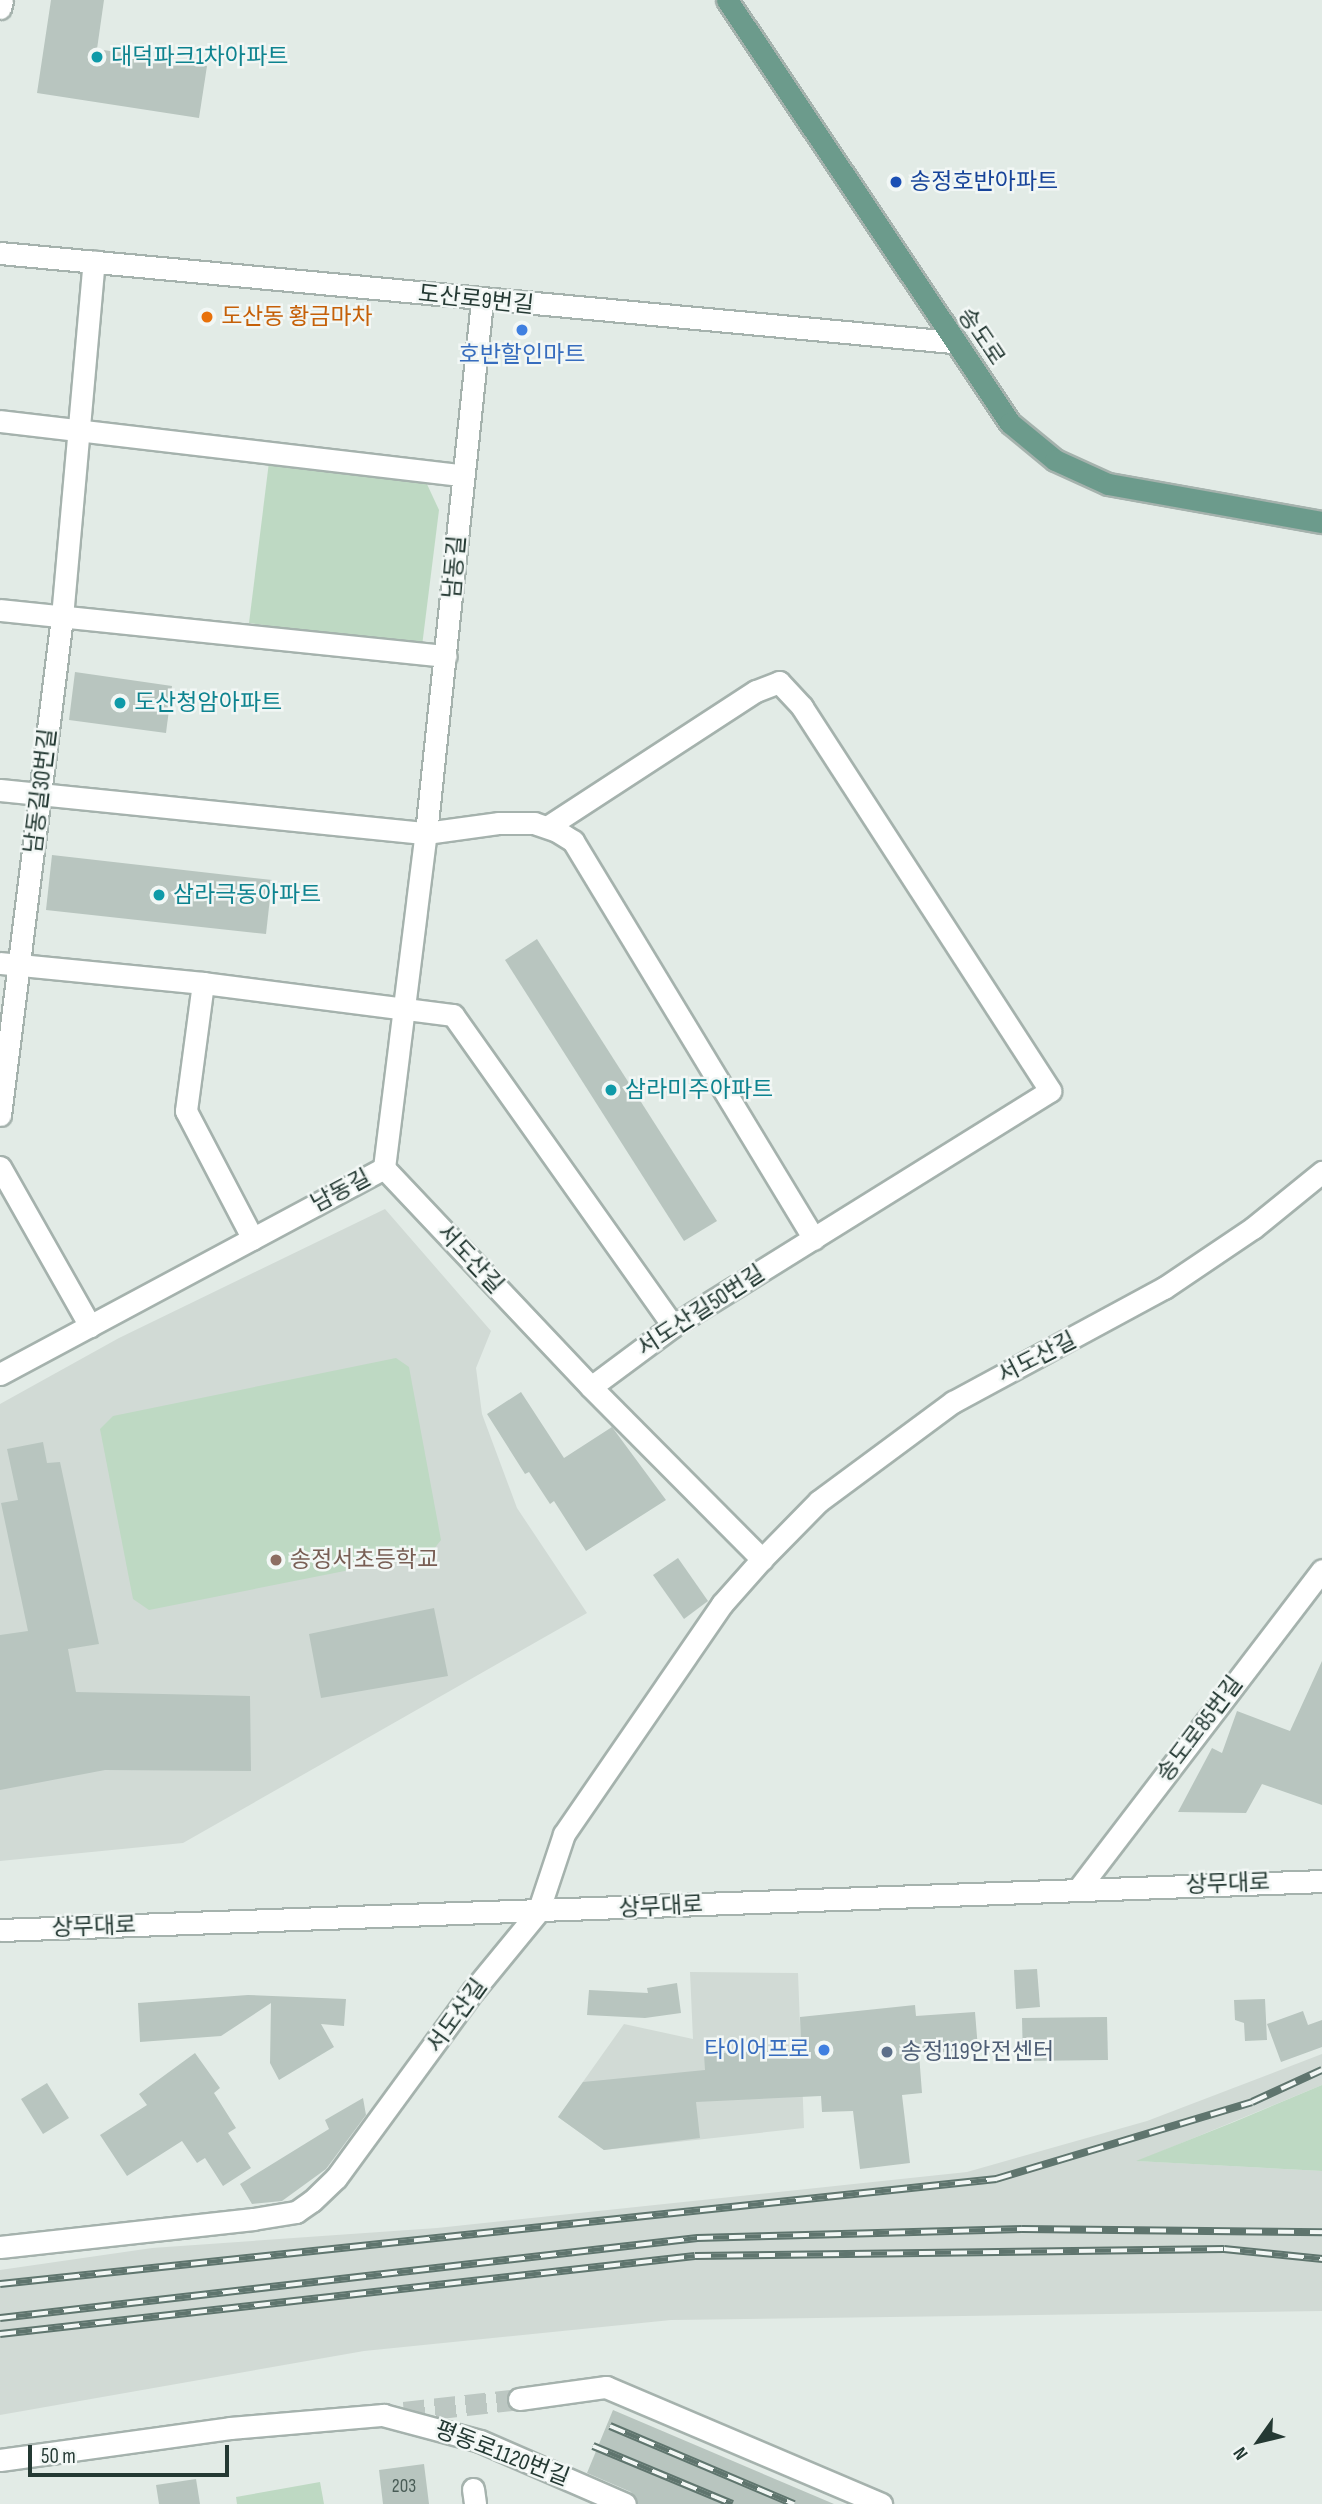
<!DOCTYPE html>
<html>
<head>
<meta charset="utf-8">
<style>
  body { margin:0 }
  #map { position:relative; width:1322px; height:2504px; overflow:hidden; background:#e2ebe6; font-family:"Sofia Sans Condensed","Noto Sans KR",sans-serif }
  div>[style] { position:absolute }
  .built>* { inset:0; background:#d1dad5 }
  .green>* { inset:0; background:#bed9c3 }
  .building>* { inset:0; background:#b8c5bf }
  .street-tunnel>* { height:21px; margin-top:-10.5px; transform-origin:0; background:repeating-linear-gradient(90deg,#bcc7c2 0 21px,transparent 0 31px) }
  .roads { filter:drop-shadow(2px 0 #a5b2ad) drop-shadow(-2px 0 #a5b2ad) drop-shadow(0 2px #a5b2ad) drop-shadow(0 -2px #a5b2ad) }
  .street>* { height:21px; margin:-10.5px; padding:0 10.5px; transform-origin:10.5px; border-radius:10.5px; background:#fff }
  .secondary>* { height:21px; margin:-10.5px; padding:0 10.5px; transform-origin:10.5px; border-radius:10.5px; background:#fff }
  .primary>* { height:21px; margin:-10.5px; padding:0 10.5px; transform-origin:10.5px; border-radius:10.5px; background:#6c9b8c }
  .rail>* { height:8px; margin-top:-4px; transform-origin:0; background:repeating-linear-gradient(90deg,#f2f7f5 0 16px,#5f756e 0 32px); box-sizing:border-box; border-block:2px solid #5f756e }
  .dots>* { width:19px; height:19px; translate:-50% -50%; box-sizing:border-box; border:4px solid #f2f7f5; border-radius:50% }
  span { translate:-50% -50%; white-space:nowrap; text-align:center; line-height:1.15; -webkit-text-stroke:5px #f2f7f5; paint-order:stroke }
  .number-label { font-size:19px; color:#495c56 }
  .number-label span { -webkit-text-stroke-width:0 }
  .culture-label { font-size:23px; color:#0d838f }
  .left { translate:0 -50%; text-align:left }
  .transit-label { font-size:23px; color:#164399 }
  .street-label { font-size:23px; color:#243933 }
  .food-label { font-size:23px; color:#c56008 }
  .shop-label { font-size:23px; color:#366cbe }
  .right { translate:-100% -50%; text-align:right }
  .education-label { font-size:23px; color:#785e54 }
  .service-label { font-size:23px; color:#4e5e75 }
  .north { position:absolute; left:1224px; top:2406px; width:70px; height:70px; -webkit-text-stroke:5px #f2f7f5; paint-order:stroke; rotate:236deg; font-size:19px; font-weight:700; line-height:28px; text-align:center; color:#243933 }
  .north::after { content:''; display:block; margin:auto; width:24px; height:32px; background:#243933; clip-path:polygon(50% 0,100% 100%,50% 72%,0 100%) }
  .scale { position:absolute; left:28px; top:2445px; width:201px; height:32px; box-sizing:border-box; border:4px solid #243933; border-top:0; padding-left:9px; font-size:21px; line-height:24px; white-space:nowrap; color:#243933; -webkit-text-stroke:5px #f2f7f5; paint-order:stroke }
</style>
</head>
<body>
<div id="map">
  <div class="built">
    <i style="clip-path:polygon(385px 1209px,491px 1331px,476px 1368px,482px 1414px,517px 1508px,587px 1613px,183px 1843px,0 1861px,0 1404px,119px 1338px)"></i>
    <i style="clip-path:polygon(690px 1972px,798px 1973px,804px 2128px,604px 2150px,558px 2117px,624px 2024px,693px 2039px)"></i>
    <i style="clip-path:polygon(1322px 2054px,1322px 2085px,1138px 2161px,1322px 2171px,1322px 2311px,671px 2320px,364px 2351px,0 2415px,0 2270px,152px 2248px,437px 2228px,967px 2172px,1147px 2121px)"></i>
  </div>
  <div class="green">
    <i style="clip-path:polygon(269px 462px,426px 482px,439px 510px,422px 646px,249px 623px)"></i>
    <i style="clip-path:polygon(396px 1358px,409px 1367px,441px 1540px,430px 1554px,149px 1610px,133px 1599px,100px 1429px,113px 1416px)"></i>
    <i style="clip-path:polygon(1322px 2085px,1322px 2171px,1136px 2161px,1234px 2122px)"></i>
    <i style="clip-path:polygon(320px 2482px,324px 2504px,237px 2504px,236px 2497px)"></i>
  </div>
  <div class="building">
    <i style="clip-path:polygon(51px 0,104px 0,97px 49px,207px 66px,199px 118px,37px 93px)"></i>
    <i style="clip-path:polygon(75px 672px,172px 686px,166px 733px,69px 720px)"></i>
    <i style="clip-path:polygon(52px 855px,272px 880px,266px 934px,46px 910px)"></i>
    <i style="clip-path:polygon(537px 939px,717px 1221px,684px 1241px,505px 960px)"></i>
    <i style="clip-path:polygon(521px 1392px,564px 1458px,612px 1427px,666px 1500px,586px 1551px,554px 1501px,550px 1504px,529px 1472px,525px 1474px,487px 1414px)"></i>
    <i style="clip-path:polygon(43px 1442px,47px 1463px,60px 1462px,99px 1644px,68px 1649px,76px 1692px,250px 1696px,251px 1771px,105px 1770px,0 1790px,0 1635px,28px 1631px,1px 1503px,18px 1500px,7px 1449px)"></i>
    <i style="clip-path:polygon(678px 1558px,708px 1601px,684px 1619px,653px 1575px)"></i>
    <i style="clip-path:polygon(434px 1608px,448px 1676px,321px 1698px,309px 1634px)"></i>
    <i style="clip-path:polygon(1322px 1661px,1322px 1805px,1262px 1784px,1246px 1813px,1178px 1812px,1212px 1748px,1222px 1753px,1237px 1711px,1290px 1731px)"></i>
    <i style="clip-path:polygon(1037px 1969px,1040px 2007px,1016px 2009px,1014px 1970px)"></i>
    <i style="clip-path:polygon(677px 1983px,681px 2013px,645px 2018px,587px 2015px,589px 1990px,648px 1993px,647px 1988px)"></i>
    <i style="clip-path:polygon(248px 1995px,346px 1999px,344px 2026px,321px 2024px,334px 2047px,279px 2080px,270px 2063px,271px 2003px,221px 2036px,140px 2042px,138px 2003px)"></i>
    <i style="clip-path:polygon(1265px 1999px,1267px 2040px,1245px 2041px,1244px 2023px,1235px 2020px,1234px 2000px)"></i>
    <i style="clip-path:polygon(915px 2005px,916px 2016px,975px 2012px,978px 2049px,919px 2054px,922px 2093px,902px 2095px,910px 2163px,860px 2169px,853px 2111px,822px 2112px,821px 2096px,696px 2102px,700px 2138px,604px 2150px,558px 2117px,583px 2082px,705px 2070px,704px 2054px,801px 2049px,800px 2017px)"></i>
    <i style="clip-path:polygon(1303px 2011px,1308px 2025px,1322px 2020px,1322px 2047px,1281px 2062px,1267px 2024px)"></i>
    <i style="clip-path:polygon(1107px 2017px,1108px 2060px,1023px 2061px,1022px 2018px)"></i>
    <i style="clip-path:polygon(195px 2053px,220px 2088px,214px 2093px,236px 2128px,228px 2133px,251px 2168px,223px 2186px,205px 2158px,197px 2163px,182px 2141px,127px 2176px,100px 2135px,147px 2105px,139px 2094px)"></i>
    <i style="clip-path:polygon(47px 2083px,69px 2118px,43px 2134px,21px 2099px)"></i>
    <i style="clip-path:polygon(363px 2098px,366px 2115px,326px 2169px,282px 2201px,252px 2204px,240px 2184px,329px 2129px,325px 2120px)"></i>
    <i style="clip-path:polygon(613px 2410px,834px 2504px,638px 2504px,631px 2492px,587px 2473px)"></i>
    <i style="clip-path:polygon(424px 2464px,429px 2504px,383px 2504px,379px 2470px)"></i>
    <i style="clip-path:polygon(196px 2479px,200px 2504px,159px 2504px,156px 2485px)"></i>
  </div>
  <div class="street-tunnel">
    <i style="left:404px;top:2412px;width:116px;rotate:-6.4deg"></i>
  </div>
  <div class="roads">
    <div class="street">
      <i style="left:0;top:8px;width:8px;rotate:-76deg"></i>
      <i style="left:0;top:253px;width:957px;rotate:5.34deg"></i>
      <i style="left:0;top:421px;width:466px;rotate:6.7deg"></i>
      <i style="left:0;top:610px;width:448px;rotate:5.9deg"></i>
      <i style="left:0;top:790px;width:428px;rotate:5.8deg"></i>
      <i style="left:426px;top:833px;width:74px;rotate:-7.8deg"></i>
      <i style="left:499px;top:823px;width:35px"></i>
      <i style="left:534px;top:823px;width:24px;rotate:19deg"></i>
      <i style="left:557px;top:831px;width:19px;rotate:32deg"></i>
      <i style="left:573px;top:841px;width:465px;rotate:58.8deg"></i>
      <i style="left:547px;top:827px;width:249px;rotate:-33.1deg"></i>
      <i style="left:756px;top:691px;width:25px;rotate:-21deg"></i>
      <i style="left:779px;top:682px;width:34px;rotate:47deg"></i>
      <i style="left:802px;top:707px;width:457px;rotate:57.1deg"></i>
      <i style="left:1050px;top:1091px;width:444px;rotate:148.1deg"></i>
      <i style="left:673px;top:1326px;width:102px;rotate:143.4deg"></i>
      <i style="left:0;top:963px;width:204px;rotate:5.6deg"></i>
      <i style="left:203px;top:983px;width:252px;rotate:7.3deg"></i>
      <i style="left:453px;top:1015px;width:381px;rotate:54.7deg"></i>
      <i style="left:203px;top:983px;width:129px;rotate:97.6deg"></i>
      <i style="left:186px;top:1111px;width:144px;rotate:62.4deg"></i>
      <i style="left:0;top:1115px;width:502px;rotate:-82.9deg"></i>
      <i style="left:62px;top:617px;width:357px;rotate:-84.9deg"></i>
      <i style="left:0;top:1167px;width:183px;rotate:60.5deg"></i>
      <i style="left:384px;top:1168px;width:301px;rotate:46.6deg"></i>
      <i style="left:591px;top:1387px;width:243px;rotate:45.2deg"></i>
      <i style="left:0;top:1374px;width:436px;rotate:-28.2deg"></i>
      <i style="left:384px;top:1168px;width:338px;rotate:-82.9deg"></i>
      <i style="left:426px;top:833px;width:535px;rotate:-83.99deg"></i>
      <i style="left:1079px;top:1888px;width:400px;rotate:-52.6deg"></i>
      <i style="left:0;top:2247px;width:255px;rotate:-6.3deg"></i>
      <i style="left:253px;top:2219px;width:44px;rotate:-9.2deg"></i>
      <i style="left:296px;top:2212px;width:19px;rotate:-35deg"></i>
      <i style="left:312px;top:2201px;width:33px;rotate:-44deg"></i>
      <i style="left:336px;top:2178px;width:232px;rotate:-53.8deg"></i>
      <i style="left:473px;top:1991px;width:102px;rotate:-50.6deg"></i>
      <i style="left:538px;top:1912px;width:82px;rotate:-71.6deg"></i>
      <i style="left:564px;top:1834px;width:279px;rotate:-55.5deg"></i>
      <i style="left:722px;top:1604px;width:60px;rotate:-48.4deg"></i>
      <i style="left:762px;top:1559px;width:81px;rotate:-45.5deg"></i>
      <i style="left:819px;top:1501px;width:167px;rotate:-36.5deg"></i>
      <i style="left:953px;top:1402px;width:240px;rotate:-28.4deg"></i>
      <i style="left:1164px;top:1288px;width:107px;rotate:-34deg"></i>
      <i style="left:1253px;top:1228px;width:89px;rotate:-39.1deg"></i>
      <i style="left:519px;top:2399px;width:88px;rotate:-7.9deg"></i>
      <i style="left:606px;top:2387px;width:299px;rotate:23deg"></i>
      <i style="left:0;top:2460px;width:232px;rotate:-7.9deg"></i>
      <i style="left:230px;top:2428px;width:154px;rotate:-4.9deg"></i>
      <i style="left:383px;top:2415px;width:100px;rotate:15deg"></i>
      <i style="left:480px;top:2441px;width:158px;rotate:23.5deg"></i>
      <i style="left:473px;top:2489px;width:15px;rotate:82deg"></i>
    </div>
    <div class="secondary">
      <i style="left:0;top:1930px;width:1323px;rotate:-2.12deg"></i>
    </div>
    <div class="primary">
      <i style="left:727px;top:0;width:509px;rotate:56.22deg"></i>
      <i style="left:1010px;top:423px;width:58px;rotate:39.4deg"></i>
      <i style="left:1055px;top:460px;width:58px;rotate:24.4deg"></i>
      <i style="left:1108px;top:484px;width:217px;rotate:10.1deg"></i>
    </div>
  </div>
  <div class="rail">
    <i style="left:0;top:2284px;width:1002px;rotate:-6.02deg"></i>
    <i style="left:996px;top:2179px;width:267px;rotate:-16.7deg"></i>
    <i style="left:1252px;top:2102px;width:77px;rotate:-24.6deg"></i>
    <i style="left:0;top:2318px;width:702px;rotate:-6.55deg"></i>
    <i style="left:697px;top:2238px;width:325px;rotate:-1.6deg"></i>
    <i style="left:1022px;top:2229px;width:300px;rotate:0.6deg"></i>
    <i style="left:0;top:2334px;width:699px;rotate:-6.4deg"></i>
    <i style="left:695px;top:2256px;width:529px;rotate:-0.76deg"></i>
    <i style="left:1224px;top:2249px;width:99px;rotate:5.8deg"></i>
    <i style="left:610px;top:2426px;width:200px;rotate:23deg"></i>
    <i style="left:593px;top:2446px;width:151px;rotate:22.6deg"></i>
  </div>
  <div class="dots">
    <i style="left:97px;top:57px;background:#0f9aa8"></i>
    <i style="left:896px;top:182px;background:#1a4fb4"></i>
    <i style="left:207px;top:317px;background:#e8710a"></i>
    <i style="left:522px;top:330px;background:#3f7fe0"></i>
    <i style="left:120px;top:703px;background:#0f9aa8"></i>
    <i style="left:159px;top:895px;background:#0f9aa8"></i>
    <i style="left:611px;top:1090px;background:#0f9aa8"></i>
    <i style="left:276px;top:1560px;background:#8d6e63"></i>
    <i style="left:824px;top:2050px;background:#3f7fe0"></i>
    <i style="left:887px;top:2052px;background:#5c6f8a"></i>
  </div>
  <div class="number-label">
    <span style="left:404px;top:2487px">203</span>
  </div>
  <div class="culture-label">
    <span class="left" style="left:111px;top:57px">대덕파크1차아파트</span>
    <span class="left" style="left:134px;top:703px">도산청암아파트</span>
    <span class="left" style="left:173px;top:895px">삼라극동아파트</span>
    <span class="left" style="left:625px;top:1090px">삼라미주아파트</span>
  </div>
  <div class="transit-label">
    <span class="left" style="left:910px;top:182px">송정호반아파트</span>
  </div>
  <div class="street-label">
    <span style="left:476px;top:300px;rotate:6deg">도산로9번길</span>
    <span style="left:981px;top:337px;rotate:56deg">송도로</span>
    <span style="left:455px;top:567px;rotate:-85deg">남동길</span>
    <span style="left:41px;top:791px;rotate:-83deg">남동길30번길</span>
    <span style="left:341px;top:1191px;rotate:-28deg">남동길</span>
    <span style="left:470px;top:1259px;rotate:47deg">서도산길</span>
    <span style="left:701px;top:1311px;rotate:-33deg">서도산길50번길</span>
    <span style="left:1037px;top:1358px;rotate:-27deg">서도산길</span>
    <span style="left:1200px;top:1729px;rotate:-53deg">송도로85번길</span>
    <span style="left:1228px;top:1884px;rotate:-2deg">상무대로</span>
    <span style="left:661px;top:1907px;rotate:-3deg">상무대로</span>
    <span style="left:94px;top:1927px;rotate:-2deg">상무대로</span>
    <span style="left:457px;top:2016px;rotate:-54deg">서도산길</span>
    <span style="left:502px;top:2454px;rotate:21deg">평동로1120번길</span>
  </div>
  <div class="food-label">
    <span class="left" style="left:221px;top:317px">도산동 황금마차</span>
  </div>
  <div class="shop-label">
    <span style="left:522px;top:355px">호반할인마트</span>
    <span class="right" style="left:810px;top:2050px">타이어프로</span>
  </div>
  <div class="education-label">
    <span class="left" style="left:290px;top:1560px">송정서초등학교</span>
  </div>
  <div class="service-label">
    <span class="left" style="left:901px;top:2052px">송정119안전센터</span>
  </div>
  <div class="north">N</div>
  <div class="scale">50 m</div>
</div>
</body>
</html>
